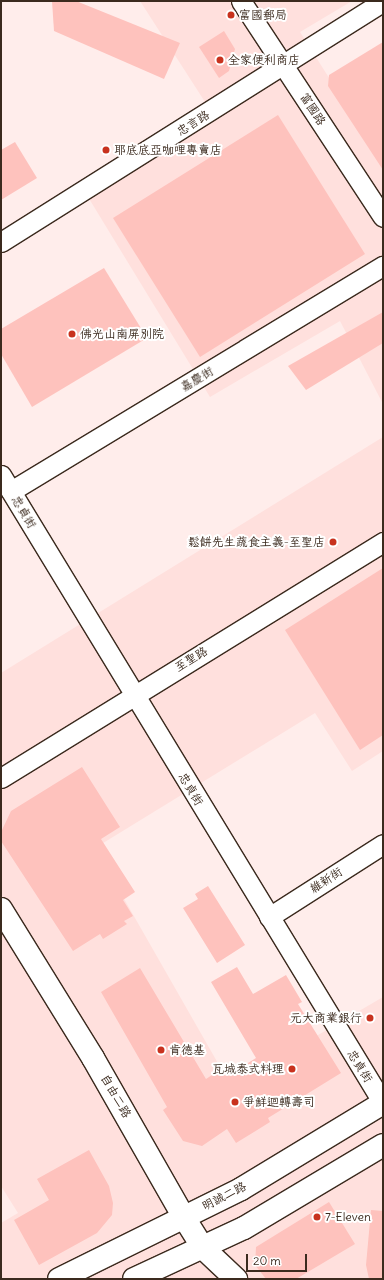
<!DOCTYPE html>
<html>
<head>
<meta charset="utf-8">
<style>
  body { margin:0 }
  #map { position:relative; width:384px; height:1280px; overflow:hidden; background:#ffedeb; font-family:Delius,"LXGW WenKai TC",sans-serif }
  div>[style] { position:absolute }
  .built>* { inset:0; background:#ffe0dd }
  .building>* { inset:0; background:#fec2bd }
  .roads { filter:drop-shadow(1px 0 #3b2a1e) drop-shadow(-1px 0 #3b2a1e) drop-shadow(0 1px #3b2a1e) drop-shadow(0 -1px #3b2a1e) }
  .minor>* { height:19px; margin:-9.5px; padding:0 9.5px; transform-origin:9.5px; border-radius:9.5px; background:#fff }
  .tertiary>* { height:22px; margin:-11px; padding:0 11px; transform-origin:11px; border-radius:11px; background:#fff }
  .dots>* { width:11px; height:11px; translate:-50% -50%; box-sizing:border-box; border:2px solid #fff; border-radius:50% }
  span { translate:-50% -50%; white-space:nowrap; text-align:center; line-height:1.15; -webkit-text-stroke:4px #fff; paint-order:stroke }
  .poi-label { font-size:12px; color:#3b2a1e }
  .left { translate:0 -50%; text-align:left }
  .right { translate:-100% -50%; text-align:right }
  .street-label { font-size:12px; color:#3b2a1e }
  .frame { position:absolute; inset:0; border:2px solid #3b2a1e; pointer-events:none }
  .scale { position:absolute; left:246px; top:1254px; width:61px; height:18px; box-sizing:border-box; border:2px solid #3b2a1e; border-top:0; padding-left:5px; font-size:12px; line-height:14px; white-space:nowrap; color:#3b2a1e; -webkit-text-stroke:3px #fff; paint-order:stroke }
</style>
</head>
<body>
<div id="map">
  <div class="built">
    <i style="clip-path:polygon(140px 1px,352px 1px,300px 32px,383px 163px,383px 404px,340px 321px,210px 397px,88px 197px,216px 119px)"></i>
    <i style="clip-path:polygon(383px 437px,383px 751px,352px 771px,315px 713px,95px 848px,231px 1086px,383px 997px,383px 1274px,374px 1279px,1px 1279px,1px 1223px,18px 1213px,1px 1186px,1px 673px)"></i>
  </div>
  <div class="building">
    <i style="clip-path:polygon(52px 1px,76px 1px,180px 43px,164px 79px,54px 31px)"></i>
    <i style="clip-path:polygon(224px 31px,235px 49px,229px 71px,219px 78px,199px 47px)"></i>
    <i style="clip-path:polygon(383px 42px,383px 170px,328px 86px,329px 75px)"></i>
    <i style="clip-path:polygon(278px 115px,365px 254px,200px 357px,113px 218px)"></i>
    <i style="clip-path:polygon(15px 142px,37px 178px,1px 200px,1px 150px)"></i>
    <i style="clip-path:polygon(104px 268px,147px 338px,32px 407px,1px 354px,1px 329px)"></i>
    <i style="clip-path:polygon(383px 312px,383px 343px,306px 390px,288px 366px)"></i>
    <i style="clip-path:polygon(383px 568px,383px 735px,360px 750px,285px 630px)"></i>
    <i style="clip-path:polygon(82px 767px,120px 827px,101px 839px,135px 892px,123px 900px,133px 916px,124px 921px,127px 924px,103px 939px,100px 934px,73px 951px,1px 841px,2px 830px,11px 811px)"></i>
    <i style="clip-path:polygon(208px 886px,245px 945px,217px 963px,183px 908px,198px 899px,195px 894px)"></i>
    <i style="clip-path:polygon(237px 967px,253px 994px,286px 975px,302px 1002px,298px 1004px,341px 1073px,268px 1118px,270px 1122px,236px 1143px,227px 1129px,202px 1146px,183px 1141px,163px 1110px,167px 1107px,101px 992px,140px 968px,206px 1079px,224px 1067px,235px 1071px,256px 1058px,211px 982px)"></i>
    <i style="clip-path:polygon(89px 1150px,109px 1186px,113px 1203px,112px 1215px,97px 1233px,39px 1265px,14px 1220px,49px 1200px,37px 1179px)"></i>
    <i style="clip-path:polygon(329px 1202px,355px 1244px,296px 1279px,266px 1279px,255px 1265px,256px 1247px)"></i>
    <i style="clip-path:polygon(371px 1210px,383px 1211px,383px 1279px,369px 1279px,366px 1265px)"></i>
  </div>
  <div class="roads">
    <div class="minor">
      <i style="left:241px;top:1px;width:258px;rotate:56.7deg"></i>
      <i style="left:1px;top:242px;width:452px;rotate:-32.2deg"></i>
      <i style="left:1px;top:475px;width:735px;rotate:58.69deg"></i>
      <i style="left:11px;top:491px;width:435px;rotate:-31.2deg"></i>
      <i style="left:1px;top:778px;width:449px;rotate:-31.7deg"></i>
      <i style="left:269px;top:917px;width:135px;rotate:-32.6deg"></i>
    </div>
    <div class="tertiary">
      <i style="left:1px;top:909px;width:175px;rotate:58.3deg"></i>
      <i style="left:93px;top:1058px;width:182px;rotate:60.3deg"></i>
      <i style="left:183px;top:1216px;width:36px;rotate:58deg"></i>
      <i style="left:202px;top:1247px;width:47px;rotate:43.3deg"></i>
      <i style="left:59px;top:1279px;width:203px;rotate:-26.3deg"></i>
      <i style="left:241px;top:1189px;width:166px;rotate:-31.2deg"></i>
      <i style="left:134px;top:1279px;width:121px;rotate:-24.9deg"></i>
      <i style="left:244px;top:1228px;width:162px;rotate:-30.8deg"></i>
    </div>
  </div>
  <div class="dots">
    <i style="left:231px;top:15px;background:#c8321e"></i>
    <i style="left:220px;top:60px;background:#c8321e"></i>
    <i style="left:106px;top:150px;background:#c8321e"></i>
    <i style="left:72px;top:334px;background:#c8321e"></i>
    <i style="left:333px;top:542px;background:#c8321e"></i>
    <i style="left:370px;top:1018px;background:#c8321e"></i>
    <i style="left:161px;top:1050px;background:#c8321e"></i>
    <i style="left:292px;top:1069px;background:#c8321e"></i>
    <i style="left:235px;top:1102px;background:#c8321e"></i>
    <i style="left:317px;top:1217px;background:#c8321e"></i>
  </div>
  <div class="poi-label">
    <span class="left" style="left:239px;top:15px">富國郵局</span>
    <span class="left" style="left:228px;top:60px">全家便利商店</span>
    <span class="left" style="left:114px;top:150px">耶底底亞咖哩專賣店</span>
    <span class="left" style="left:80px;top:334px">佛光山南屏別院</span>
    <span class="right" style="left:325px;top:542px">鬆餅先生蔬食主義-至聖店</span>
    <span class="right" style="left:362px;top:1018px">元大商業銀行</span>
    <span class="left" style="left:169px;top:1050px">肯德基</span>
    <span class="right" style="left:284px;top:1069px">瓦城泰式料理</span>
    <span class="left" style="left:243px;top:1102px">爭鮮迴轉壽司</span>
    <span class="left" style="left:325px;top:1217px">7-Eleven</span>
  </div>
  <div class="street-label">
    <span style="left:313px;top:109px;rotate:57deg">富國路</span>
    <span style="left:193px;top:123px;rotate:-32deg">忠言路</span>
    <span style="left:197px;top:379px;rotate:-31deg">嘉慶街</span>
    <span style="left:24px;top:512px;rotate:59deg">忠貞街</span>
    <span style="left:191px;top:659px;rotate:-31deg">至聖路</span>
    <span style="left:191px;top:789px;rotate:59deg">忠貞街</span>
    <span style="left:326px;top:880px;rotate:-33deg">維新街</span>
    <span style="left:360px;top:1066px;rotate:58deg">忠貞街</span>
    <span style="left:116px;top:1096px;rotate:60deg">自由二路</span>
    <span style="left:224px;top:1196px;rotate:-27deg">明誠二路</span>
  </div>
  <div class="frame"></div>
  <div class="scale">20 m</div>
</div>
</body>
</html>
